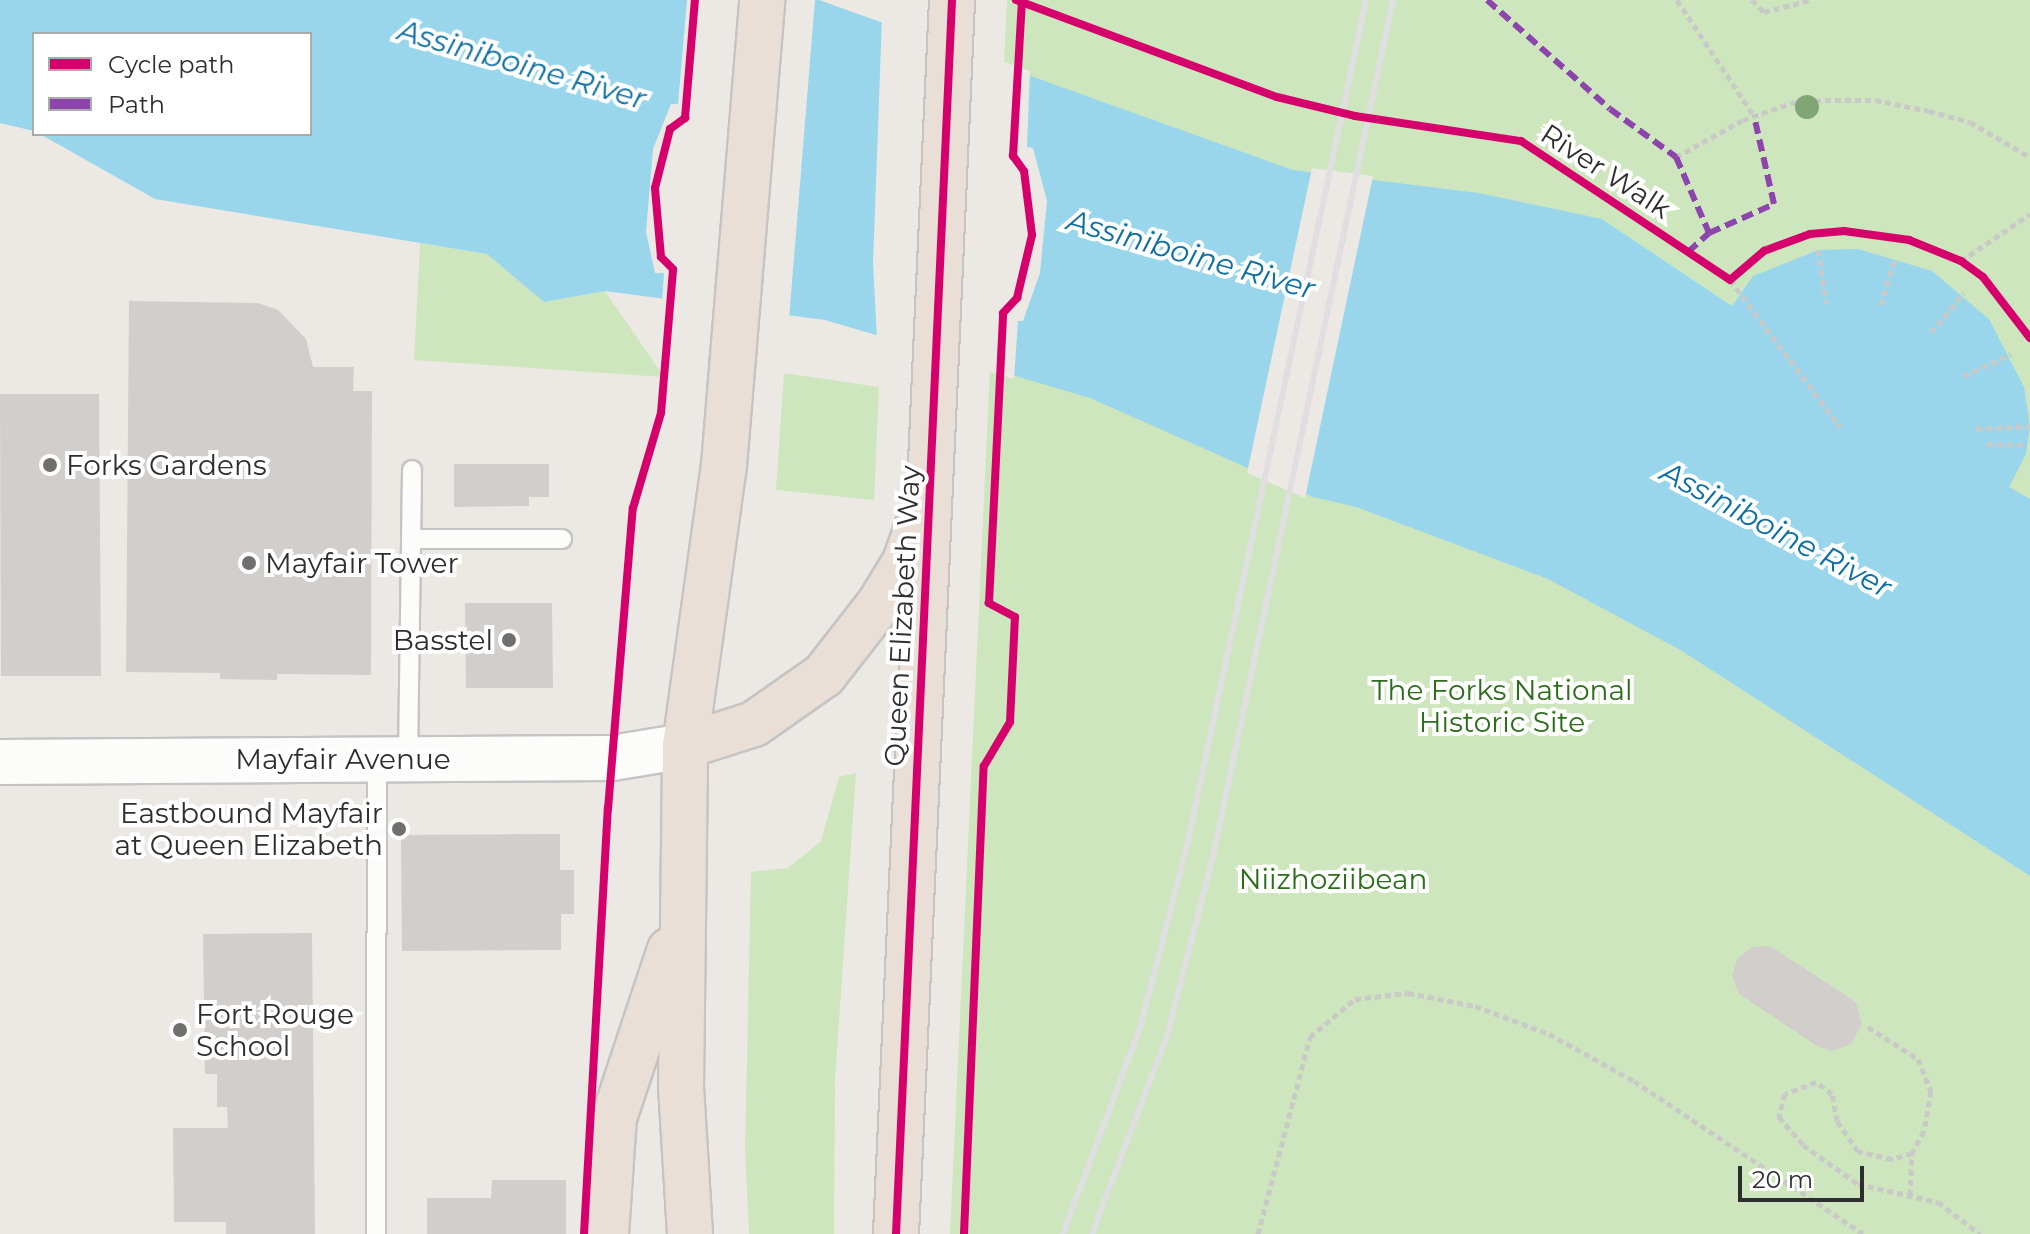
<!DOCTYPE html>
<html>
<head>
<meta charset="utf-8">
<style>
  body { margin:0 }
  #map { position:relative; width:2030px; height:1234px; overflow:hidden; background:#ece8e4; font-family:Montserrat,sans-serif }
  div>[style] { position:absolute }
  .green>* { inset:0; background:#cee6be }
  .water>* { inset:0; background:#99d6ec }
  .pier>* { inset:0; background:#ece8e4 }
  .building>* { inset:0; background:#d1cecb }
  .path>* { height:5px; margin-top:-2.5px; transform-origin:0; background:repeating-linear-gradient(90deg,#c9c9c8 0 6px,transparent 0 10px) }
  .roads { filter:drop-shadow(2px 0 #c5c4c5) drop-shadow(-2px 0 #c5c4c5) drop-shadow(0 2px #c5c4c5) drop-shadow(0 -2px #c5c4c5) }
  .lane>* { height:18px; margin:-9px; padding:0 9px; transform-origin:9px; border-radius:9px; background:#fcfcfb }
  .secondary>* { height:44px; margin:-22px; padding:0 22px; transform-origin:22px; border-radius:22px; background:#fcfcfb }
  .highway>* { height:44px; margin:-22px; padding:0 22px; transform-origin:22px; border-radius:22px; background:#eadfd6 }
  .rail>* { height:6px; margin:-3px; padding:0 3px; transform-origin:3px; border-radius:3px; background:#dfdfe1 }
  .quiet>* { height:6px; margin-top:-3px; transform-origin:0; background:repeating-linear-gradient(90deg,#8e44ad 0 12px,transparent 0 18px) }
  .cycleway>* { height:8px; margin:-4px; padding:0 4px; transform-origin:4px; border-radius:4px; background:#d6006c }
  .trees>* { width:24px; height:24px; margin:-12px; border-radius:50%; background:#82a575 }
  .dots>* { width:22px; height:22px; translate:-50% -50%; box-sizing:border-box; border:4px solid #fff; border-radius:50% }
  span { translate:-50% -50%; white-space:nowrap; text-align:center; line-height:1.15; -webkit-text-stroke:8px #fff; paint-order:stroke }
  .street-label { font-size:28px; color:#2e2e2e }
  .poi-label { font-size:28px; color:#2e2e2e }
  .left { translate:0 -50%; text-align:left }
  .right { translate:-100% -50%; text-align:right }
  .park-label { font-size:28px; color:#2c6e1b }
  .water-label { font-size:30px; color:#0d6fa3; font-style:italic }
  .legend { position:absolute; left:32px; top:32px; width:280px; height:104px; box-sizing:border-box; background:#fff; border:2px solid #ababab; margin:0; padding:10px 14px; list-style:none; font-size:24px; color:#2e2e2e }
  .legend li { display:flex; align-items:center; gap:16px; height:40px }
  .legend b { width:40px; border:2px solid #ababab }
  .scale { position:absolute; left:1738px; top:1166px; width:126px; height:36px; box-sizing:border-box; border:4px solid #2e2e2e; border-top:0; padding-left:10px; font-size:24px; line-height:28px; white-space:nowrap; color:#2e2e2e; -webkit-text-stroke:6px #fff; paint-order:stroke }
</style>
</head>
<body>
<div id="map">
  <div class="green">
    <i style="clip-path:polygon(1007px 0,2030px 0,2030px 1234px,950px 1234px)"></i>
    <i style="clip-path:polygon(420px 243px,487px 254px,544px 302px,605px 291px,664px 377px,414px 360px)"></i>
    <i style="clip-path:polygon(784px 373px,879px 387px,874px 500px,776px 490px)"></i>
    <i style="clip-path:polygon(856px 773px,835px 1080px,834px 1234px,749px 1234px,745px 1149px,751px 872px,788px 868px,821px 841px,839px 777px)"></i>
  </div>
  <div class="water">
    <i style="clip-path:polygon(0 0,819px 0,1293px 170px,1479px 193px,1602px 219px,1732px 306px,1753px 276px,1818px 250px,1858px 249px,1932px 271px,1989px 319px,2024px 387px,2030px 426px,2026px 454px,2009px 487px,2030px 499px,2030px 876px,1682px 651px,1548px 579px,1356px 507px,1313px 497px,1090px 398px,825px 320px,605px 291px,544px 302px,487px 254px,155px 199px,40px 134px,310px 134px,310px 34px,34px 34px,34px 131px,0 123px)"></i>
  </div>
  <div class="pier">
    <i style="clip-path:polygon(687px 0,815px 0,789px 319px,662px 302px,664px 273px,655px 273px,646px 232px,653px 149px,671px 104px,678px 104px)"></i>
    <i style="clip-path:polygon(882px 18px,1030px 71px,1027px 147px,1033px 148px,1047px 201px,1040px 273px,1023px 321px,1018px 321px,1014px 379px,877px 339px,873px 263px)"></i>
    <i style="clip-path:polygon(1312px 168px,1373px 176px,1305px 498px,1247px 473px)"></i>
  </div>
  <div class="building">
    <i style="clip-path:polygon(129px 301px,258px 303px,278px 310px,306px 339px,313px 367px,354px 367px,353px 391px,372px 391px,371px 675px,277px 674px,277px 680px,220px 679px,220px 673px,126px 672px)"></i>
    <i style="clip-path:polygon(0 394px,99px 394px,101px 676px,1px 676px)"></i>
    <i style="clip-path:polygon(454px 464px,549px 464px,549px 497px,529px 497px,529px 506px,454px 507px)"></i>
    <i style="clip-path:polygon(465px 603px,552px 603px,553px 688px,466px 688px)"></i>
    <i style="clip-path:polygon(560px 834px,560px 870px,574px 870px,574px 914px,561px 914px,561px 950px,402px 951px,401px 835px)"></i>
    <i style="clip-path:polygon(312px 933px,315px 1234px,226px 1234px,226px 1222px,174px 1222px,173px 1128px,228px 1128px,227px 1107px,217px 1107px,217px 1074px,205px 1074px,203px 934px)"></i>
    <i style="clip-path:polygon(1770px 946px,1856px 1002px,1862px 1024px,1851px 1044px,1832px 1051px,1817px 1046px,1739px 994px,1732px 976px,1737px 959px,1752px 947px)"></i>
    <i style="clip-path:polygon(492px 1180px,566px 1180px,566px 1234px,427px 1234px,427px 1198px,491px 1198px)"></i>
  </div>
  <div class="path">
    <i style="left:1677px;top:0;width:139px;rotate:56.4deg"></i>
    <i style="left:1752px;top:0;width:17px;rotate:45deg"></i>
    <i style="left:1764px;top:12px;width:49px;rotate:-14.3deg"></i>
    <i style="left:1676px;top:157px;width:77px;rotate:-28.9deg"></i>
    <i style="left:1743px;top:120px;width:55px;rotate:-19.1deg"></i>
    <i style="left:1795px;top:102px;width:30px;rotate:-4deg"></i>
    <i style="left:1825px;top:100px;width:50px"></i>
    <i style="left:1875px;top:100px;width:55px;rotate:11.5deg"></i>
    <i style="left:1929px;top:111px;width:42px;rotate:15deg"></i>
    <i style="left:1970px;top:122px;width:69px;rotate:30.3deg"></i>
    <i style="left:1818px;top:250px;width:54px;rotate:81.4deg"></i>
    <i style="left:1961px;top:261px;width:83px;rotate:-34.3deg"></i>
    <i style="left:1730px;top:280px;width:184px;rotate:53.2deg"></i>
    <i style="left:1881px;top:305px;width:49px;rotate:-73.4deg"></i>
    <i style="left:1931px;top:332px;width:51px;rotate:-49.8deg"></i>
    <i style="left:1964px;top:376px;width:52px;rotate:-25.1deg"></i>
    <i style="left:1976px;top:429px;width:54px;rotate:-3.2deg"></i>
    <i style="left:1987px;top:444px;width:40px;rotate:1.4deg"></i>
    <i style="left:1868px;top:1027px;width:59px;rotate:32.6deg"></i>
    <i style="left:1918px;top:1059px;width:35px;rotate:68deg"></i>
    <i style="left:1931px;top:1091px;width:41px;rotate:99.9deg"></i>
    <i style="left:1924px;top:1131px;width:25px;rotate:119deg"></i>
    <i style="left:1912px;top:1153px;width:21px;rotate:163deg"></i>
    <i style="left:1892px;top:1159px;width:35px;rotate:-167deg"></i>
    <i style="left:1858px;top:1151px;width:37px;rotate:-125deg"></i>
    <i style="left:1837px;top:1121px;width:27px;rotate:-100deg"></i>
    <i style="left:1832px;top:1094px;width:20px;rotate:-143deg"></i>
    <i style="left:1816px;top:1082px;width:33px;rotate:159deg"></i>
    <i style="left:1785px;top:1094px;width:24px;rotate:105deg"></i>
    <i style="left:1779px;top:1117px;width:37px;rotate:49deg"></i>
    <i style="left:1803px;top:1145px;width:67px;rotate:35.3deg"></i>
    <i style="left:1858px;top:1184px;width:82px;rotate:12.7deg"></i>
    <i style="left:1938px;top:1202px;width:53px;rotate:37.3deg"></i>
    <i style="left:1910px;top:1195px;width:42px;rotate:-87.3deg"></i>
    <i style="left:1258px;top:1234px;width:204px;rotate:-75.2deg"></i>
    <i style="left:1310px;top:1037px;width:59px;rotate:-40.2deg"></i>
    <i style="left:1355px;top:999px;width:53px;rotate:-6.5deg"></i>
    <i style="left:1408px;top:993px;width:68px;rotate:11deg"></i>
    <i style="left:1475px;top:1006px;width:79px;rotate:20.7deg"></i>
    <i style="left:1549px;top:1034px;width:97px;rotate:28.9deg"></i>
    <i style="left:1634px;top:1081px;width:275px;rotate:33.7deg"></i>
  </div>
  <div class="roads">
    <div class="lane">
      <i style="left:411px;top:539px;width:151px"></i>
      <i style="left:408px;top:759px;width:289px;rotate:-89.2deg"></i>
      <i style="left:376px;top:1234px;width:474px;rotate:-89.9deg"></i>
    </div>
    <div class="secondary">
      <i style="left:0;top:762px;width:612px;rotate:-0.37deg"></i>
      <i style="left:612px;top:758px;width:74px;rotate:-9.3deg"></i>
    </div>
    <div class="highway">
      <i style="left:685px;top:746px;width:72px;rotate:-17.7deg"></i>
      <i style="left:754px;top:724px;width:85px;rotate:-35deg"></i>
      <i style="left:824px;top:675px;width:91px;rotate:-52.1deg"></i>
      <i style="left:880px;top:603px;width:48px;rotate:-58.6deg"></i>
      <i style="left:905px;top:562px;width:42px;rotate:-70.7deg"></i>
      <i style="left:606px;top:1234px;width:116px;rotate:-86.1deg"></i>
      <i style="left:614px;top:1118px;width:177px;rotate:-71.6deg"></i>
      <i style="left:690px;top:1234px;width:147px;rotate:-93.5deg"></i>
      <i style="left:681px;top:1087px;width:341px;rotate:-89.3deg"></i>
      <i style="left:685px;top:746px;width:283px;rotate:-82.1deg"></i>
      <i style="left:724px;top:466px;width:468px;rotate:-85.3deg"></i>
      <i style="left:896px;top:1234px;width:1235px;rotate:-87.4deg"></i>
    </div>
  </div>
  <div class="rail">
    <i style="left:1063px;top:1234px;width:220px;rotate:-69.5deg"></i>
    <i style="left:1140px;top:1028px;width:184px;rotate:-75.5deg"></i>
    <i style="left:1186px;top:850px;width:869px;rotate:-78.04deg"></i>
    <i style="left:1092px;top:1234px;width:212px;rotate:-69.3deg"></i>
    <i style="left:1167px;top:1036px;width:181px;rotate:-75.6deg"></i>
    <i style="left:1212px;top:861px;width:880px;rotate:-78.13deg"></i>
  </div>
  <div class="quiet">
    <i style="left:1487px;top:0;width:164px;rotate:41.5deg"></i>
    <i style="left:1610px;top:109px;width:82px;rotate:36deg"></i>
    <i style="left:1676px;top:157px;width:83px;rotate:66.5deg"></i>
    <i style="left:1688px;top:252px;width:28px;rotate:-42deg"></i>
    <i style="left:1709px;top:233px;width:71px;rotate:-24deg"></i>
    <i style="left:1774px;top:204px;width:90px;rotate:-102.8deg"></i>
  </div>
  <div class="cycleway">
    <i style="left:1016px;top:0;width:278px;rotate:20.4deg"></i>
    <i style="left:1277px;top:97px;width:80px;rotate:13.7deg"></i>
    <i style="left:1355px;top:116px;width:168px;rotate:8.6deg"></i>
    <i style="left:1521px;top:141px;width:251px;rotate:33.6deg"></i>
    <i style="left:1730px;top:280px;width:45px;rotate:-40.5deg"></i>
    <i style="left:1764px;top:251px;width:49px;rotate:-20.3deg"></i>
    <i style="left:1810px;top:234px;width:34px;rotate:-5deg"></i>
    <i style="left:1844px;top:231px;width:66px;rotate:7.9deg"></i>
    <i style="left:1909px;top:240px;width:56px;rotate:22deg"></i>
    <i style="left:1961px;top:261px;width:27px;rotate:36deg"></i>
    <i style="left:1983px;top:277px;width:77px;rotate:52.4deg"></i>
    <i style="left:584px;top:1234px;width:426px;rotate:-86.8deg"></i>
    <i style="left:608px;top:809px;width:302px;rotate:-85.3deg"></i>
    <i style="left:633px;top:508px;width:99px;rotate:-73.6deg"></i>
    <i style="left:661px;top:413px;width:144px;rotate:-85.2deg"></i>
    <i style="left:673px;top:269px;width:17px;rotate:-135deg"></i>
    <i style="left:661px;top:257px;width:69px;rotate:-95deg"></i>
    <i style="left:655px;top:188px;width:61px;rotate:-75.7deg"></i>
    <i style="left:670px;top:129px;width:19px;rotate:-36deg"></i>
    <i style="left:685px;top:118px;width:118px;rotate:-85.2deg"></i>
    <i style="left:896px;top:1234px;width:1235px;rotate:-87.4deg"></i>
    <i style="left:964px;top:1234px;width:468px;rotate:-87.6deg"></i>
    <i style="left:984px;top:766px;width:51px;rotate:-59.4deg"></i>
    <i style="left:1010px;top:722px;width:105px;rotate:-87.3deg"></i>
    <i style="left:1015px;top:617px;width:30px;rotate:-152deg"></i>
    <i style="left:989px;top:603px;width:290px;rotate:-87.2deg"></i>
    <i style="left:1003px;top:313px;width:21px;rotate:-47deg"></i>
    <i style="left:1017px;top:298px;width:65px;rotate:-76.6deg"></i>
    <i style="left:1032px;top:235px;width:64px;rotate:-97.1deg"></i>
    <i style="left:1024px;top:171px;width:19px;rotate:-126deg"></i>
    <i style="left:1013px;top:156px;width:156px;rotate:-86.7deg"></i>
  </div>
  <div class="trees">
    <i style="left:1807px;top:107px"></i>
  </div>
  <div class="dots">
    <i style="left:50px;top:465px;background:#706f6e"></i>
    <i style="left:249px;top:563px;background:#706f6e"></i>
    <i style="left:509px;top:640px;background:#706f6e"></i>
    <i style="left:399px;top:829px;background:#706f6e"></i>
    <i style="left:180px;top:1030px;background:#706f6e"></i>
  </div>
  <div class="street-label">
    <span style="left:1606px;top:171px;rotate:33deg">River Walk</span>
    <span style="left:902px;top:616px;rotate:-87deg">Queen Elizabeth Way</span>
    <span style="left:343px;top:759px">Mayfair Avenue</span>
  </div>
  <div class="poi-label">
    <span class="left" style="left:66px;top:465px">Forks Gardens</span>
    <span class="left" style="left:265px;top:563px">Mayfair Tower</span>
    <span class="right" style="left:493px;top:640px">Basstel</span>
    <span class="right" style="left:383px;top:829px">Eastbound Mayfair<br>at Queen Elizabeth</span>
    <span class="left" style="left:196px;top:1030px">Fort Rouge<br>School</span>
  </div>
  <div class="park-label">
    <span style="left:1502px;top:706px">The Forks National<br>Historic Site</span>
    <span style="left:1333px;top:879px">Niizhoziibean</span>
  </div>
  <div class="water-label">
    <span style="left:522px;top:65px;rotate:16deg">Assiniboine River</span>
    <span style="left:1191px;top:255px;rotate:16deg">Assiniboine River</span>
    <span style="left:1776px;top:530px;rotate:28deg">Assiniboine River</span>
  </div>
  <ul class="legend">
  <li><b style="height:10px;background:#d6006c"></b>Cycle path</li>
  <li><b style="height:10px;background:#8e44ad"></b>Path</li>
  </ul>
  <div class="scale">20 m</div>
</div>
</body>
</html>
